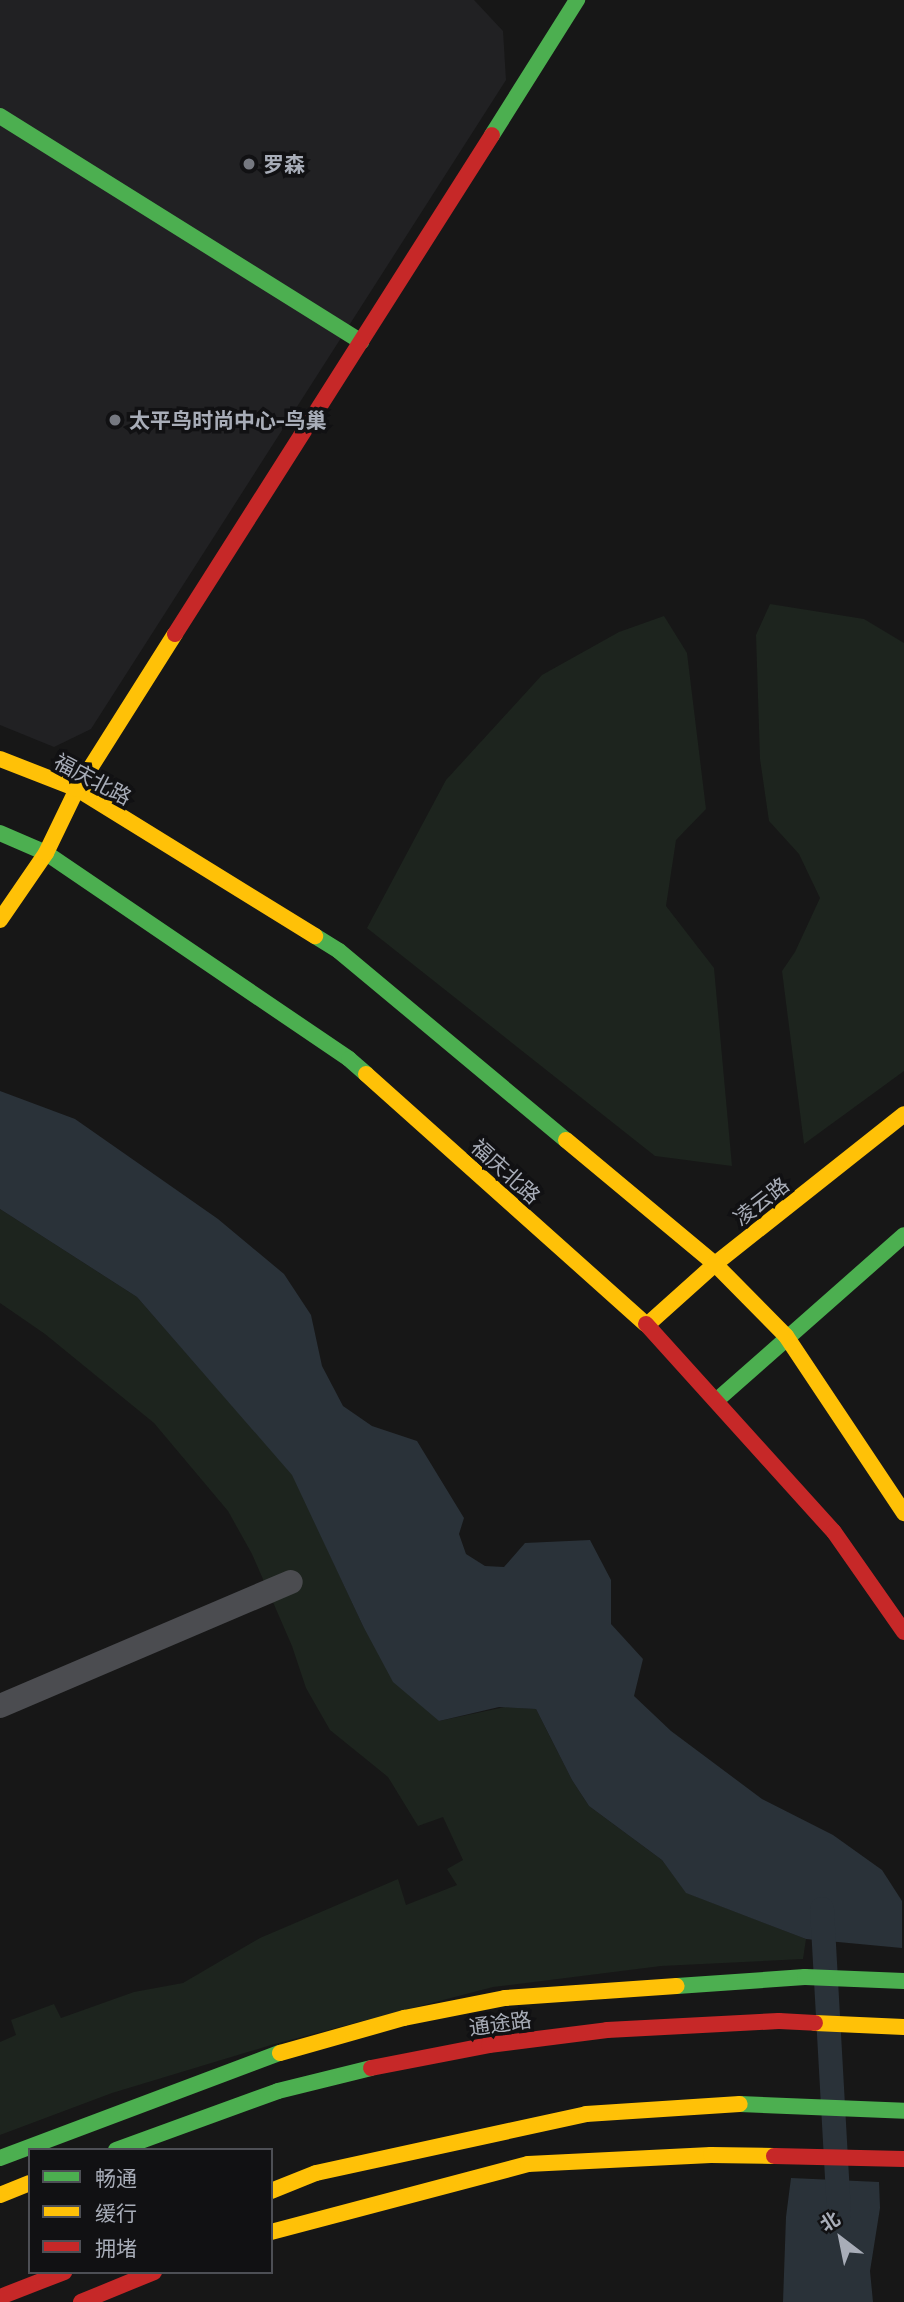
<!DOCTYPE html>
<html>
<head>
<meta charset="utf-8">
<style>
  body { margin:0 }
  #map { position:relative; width:904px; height:2302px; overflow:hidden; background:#171717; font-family:Barlow,"Noto Sans SC",sans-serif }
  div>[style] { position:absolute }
  .built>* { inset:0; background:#212123 }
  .green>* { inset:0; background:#1d241e }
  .water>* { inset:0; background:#2a3239 }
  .canal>* { height:24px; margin:-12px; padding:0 12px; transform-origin:12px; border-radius:12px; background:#2a3239 }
  .street>* { height:24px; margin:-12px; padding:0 12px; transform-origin:12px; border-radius:12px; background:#4b4c50 }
  .fast>* { height:16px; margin:-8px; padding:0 8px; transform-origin:8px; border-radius:8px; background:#4caf50 }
  .slow>* { height:16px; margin:-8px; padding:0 8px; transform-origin:8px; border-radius:8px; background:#ffc107 }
  .jam>* { height:16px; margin:-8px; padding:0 8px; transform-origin:8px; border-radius:8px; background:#c62828 }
  .dots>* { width:19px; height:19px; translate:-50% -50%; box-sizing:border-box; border:4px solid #111113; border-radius:50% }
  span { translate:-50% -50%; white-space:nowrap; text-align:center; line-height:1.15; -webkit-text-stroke:7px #111113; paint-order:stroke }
  .poi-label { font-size:21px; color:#a8adb8; font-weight:700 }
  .left { translate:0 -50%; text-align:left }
  .street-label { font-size:21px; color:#a8adb8 }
  .legend { position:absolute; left:28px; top:2148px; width:245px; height:126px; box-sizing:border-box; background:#111113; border:2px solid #4d4f55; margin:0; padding:9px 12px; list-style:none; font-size:21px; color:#a8adb8 }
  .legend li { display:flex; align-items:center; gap:14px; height:35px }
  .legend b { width:35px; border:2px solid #4d4f55 }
  .north { position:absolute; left:806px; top:2204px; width:70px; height:70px; -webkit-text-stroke:5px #111113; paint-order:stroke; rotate:328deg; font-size:19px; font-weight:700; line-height:28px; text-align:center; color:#a8adb8 }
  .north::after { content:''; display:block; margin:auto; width:24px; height:32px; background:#a8adb8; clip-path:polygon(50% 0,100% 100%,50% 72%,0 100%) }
</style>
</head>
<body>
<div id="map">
  <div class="built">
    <i style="clip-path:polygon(0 0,474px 0,503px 31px,506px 80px,91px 729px,54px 747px,0 725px)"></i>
  </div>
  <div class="green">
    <i style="clip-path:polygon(770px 604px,864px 619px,904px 643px,904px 1071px,804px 1144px,782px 971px,795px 952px,820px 898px,799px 854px,769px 821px,760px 759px,756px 635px)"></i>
    <i style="clip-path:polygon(664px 616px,687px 653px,706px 809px,676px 840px,666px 906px,714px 968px,732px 1166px,655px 1156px,367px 928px,446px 780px,542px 675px,619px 632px)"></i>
    <i style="clip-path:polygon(0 1209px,137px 1297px,293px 1475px,363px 1626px,439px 1721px,505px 1707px,536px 1709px,572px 1780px,589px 1806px,662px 1860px,687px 1893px,806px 1939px,803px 1959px,661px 1966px,493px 1987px,271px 2045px,112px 2093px,0 2135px,0 2042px,16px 2035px,11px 2020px,54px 2004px,61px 2018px,134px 1992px,183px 1983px,260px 1938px,398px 1879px,406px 1905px,457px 1885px,447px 1869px,463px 1860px,443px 1817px,418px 1826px,388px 1777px,330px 1730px,306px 1688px,292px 1646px,252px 1554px,228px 1511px,154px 1423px,45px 1334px,0 1303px)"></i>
  </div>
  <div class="water">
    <i style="clip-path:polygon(0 1091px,75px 1119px,218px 1219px,284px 1274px,311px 1315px,322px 1366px,343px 1406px,372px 1426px,417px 1441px,464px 1518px,459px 1534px,466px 1554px,485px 1566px,504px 1567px,525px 1543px,590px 1540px,611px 1580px,611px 1624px,643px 1659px,634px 1696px,671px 1731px,762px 1799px,833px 1835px,882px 1870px,902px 1901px,902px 1948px,806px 1939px,686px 1893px,662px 1860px,589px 1806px,572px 1780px,536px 1709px,499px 1707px,439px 1721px,393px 1682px,363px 1626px,292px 1475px,137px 1297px,0 1209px)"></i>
    <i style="clip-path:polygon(791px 2178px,879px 2182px,880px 2208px,870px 2271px,873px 2302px,783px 2302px,786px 2217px)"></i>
  </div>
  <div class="canal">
    <i style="left:822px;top:1909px;width:305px;rotate:86.8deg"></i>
  </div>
  <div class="street">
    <i style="left:0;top:1706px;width:316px;rotate:-23.1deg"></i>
  </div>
  <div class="fast">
    <i style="left:0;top:116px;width:426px;rotate:32deg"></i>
    <i style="left:492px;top:135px;width:160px;rotate:-57.8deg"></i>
    <i style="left:0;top:833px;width:50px;rotate:23.5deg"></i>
    <i style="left:46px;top:853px;width:366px;rotate:34.2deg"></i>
    <i style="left:349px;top:1059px;width:23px;rotate:41deg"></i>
    <i style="left:315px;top:936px;width:28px;rotate:32deg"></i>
    <i style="left:339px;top:951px;width:295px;rotate:39.8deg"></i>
    <i style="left:717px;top:1400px;width:249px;rotate:-41.4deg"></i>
    <i style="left:677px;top:1986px;width:128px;rotate:-4deg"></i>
    <i style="left:805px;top:1977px;width:99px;rotate:2.3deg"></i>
    <i style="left:740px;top:2104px;width:164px;rotate:2.4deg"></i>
    <i style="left:116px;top:2150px;width:172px;rotate:-20deg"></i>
    <i style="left:278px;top:2091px;width:96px;rotate:-13.9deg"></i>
    <i style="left:0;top:2158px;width:299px;rotate:-20.6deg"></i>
  </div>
  <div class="slow">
    <i style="left:0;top:759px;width:83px;rotate:21.3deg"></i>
    <i style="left:77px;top:789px;width:280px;rotate:31.7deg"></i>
    <i style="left:0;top:920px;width:81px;rotate:-55.5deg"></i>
    <i style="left:46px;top:853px;width:71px;rotate:-64.2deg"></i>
    <i style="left:77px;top:789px;width:183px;rotate:-57.7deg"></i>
    <i style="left:366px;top:1074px;width:375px;rotate:41.8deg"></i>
    <i style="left:566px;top:1140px;width:194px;rotate:39.8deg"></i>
    <i style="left:715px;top:1264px;width:101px;rotate:45.4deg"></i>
    <i style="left:786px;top:1336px;width:213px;rotate:56.3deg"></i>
    <i style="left:647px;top:1325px;width:91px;rotate:-41.9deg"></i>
    <i style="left:715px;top:1264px;width:241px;rotate:-38.4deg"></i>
    <i style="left:815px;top:2023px;width:89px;rotate:2.6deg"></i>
    <i style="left:280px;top:2053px;width:129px;rotate:-15.8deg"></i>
    <i style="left:404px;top:2018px;width:103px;rotate:-11.2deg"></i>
    <i style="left:505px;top:1998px;width:172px;rotate:-4deg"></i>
    <i style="left:271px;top:2191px;width:48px;rotate:-21.8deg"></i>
    <i style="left:316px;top:2173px;width:276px;rotate:-12.3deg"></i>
    <i style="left:586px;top:2114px;width:154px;rotate:-3.7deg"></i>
    <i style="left:0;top:2195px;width:32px;rotate:-22deg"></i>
    <i style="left:271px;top:2232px;width:266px;rotate:-14.8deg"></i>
    <i style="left:528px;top:2164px;width:183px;rotate:-2.8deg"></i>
    <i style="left:711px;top:2155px;width:63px;rotate:0.9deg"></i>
  </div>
  <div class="jam">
    <i style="left:175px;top:634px;width:591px;rotate:-57.57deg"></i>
    <i style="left:646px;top:1324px;width:280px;rotate:47.9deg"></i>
    <i style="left:834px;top:1532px;width:122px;rotate:55deg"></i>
    <i style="left:371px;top:2068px;width:120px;rotate:-11deg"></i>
    <i style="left:489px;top:2045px;width:119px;rotate:-7.2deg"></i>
    <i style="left:607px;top:2030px;width:172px;rotate:-3deg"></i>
    <i style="left:779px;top:2021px;width:36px;rotate:3deg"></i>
    <i style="left:774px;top:2156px;width:130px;rotate:1.3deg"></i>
    <i style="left:0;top:2297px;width:69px;rotate:-21.3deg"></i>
    <i style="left:81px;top:2302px;width:79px;rotate:-22.3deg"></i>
  </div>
  <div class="dots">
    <i style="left:249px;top:164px;background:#757880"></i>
    <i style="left:115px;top:420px;background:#757880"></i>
  </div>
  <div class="poi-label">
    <span class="left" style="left:263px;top:164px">罗森</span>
    <span class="left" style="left:129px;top:420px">太平鸟时尚中心-鸟巢</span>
  </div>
  <div class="street-label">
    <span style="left:93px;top:779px;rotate:28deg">福庆北路</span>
    <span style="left:506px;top:1171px;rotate:42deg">福庆北路</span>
    <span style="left:761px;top:1201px;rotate:-38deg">凌云路</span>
    <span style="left:500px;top:2023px;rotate:-8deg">通途路</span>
  </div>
  <ul class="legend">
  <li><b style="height:9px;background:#4caf50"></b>畅通</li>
  <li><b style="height:9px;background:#ffc107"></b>缓行</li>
  <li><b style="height:9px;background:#c62828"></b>拥堵</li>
  </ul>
  <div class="north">北</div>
</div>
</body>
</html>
